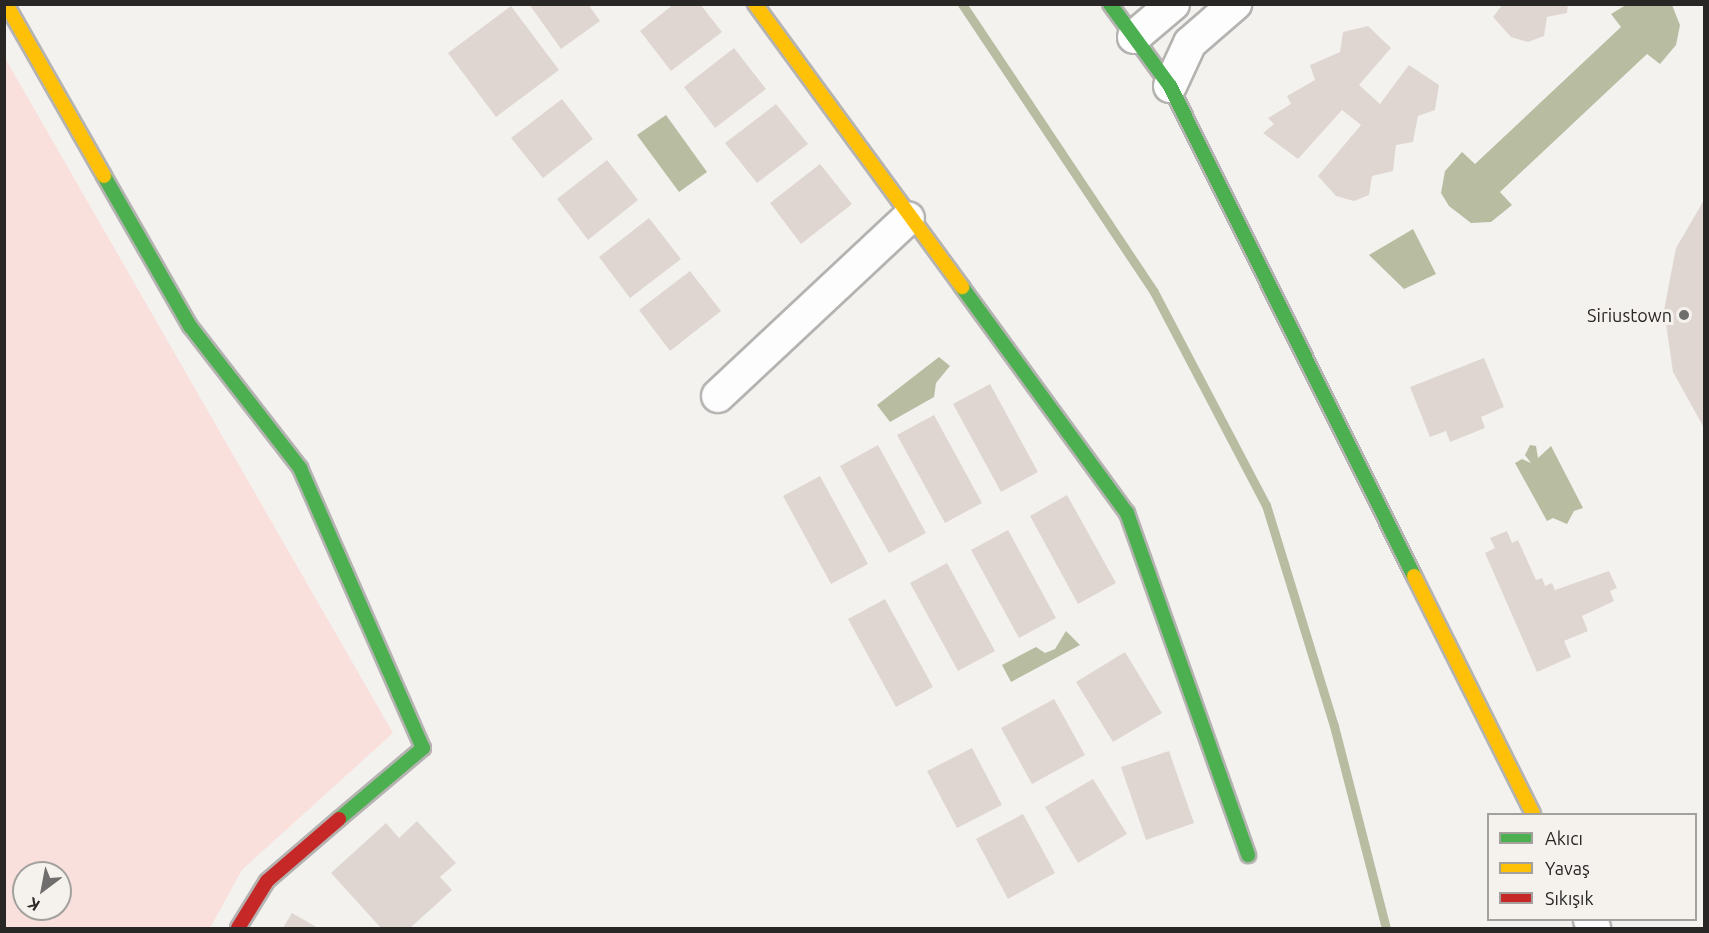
<!DOCTYPE html>
<html>
<head>
<meta charset="utf-8">
<style>
  body { margin:0 }
  #map { position:relative; width:1709px; height:933px; overflow:hidden; background:#f4f2ef; font-family:Ubuntu,sans-serif }
  div>[style] { position:absolute }
  .green>* { inset:0; background:#f9e0dc }
  .water>* { inset:0; background:#b8bda1 }
  .stream>* { height:9px; margin:-4.5px; padding:0 4.5px; transform-origin:4.5px; border-radius:4.5px; background:#b8bda1 }
  .building>* { inset:0; background:#dfd6d1 }
  .roads { filter:drop-shadow(2px 0 #b5b3b1) drop-shadow(-2px 0 #b5b3b1) drop-shadow(0 2px #b5b3b1) drop-shadow(0 -2px #b5b3b1) }
  .street>* { height:32px; margin:-16px; padding:0 16px; transform-origin:16px; border-radius:16px; background:#fdfdfd }
  .fast>* { height:14px; margin:-7px; padding:0 7px; transform-origin:7px; border-radius:7px; background:#4caf50 }
  .slow>* { height:14px; margin:-7px; padding:0 7px; transform-origin:7px; border-radius:7px; background:#ffc107 }
  .jam>* { height:14px; margin:-7px; padding:0 7px; transform-origin:7px; border-radius:7px; background:#c62828 }
  .dots>* { width:16px; height:16px; translate:-50% -50%; box-sizing:border-box; border:3px solid #f5f2ee; border-radius:50% }
  span { translate:-50% -50%; white-space:nowrap; text-align:center; line-height:1.15; -webkit-text-stroke:6px #f5f2ee; paint-order:stroke }
  .poi-label { font-size:18px; color:#282726 }
  .right { translate:-100% -50%; text-align:right }
  .frame { position:absolute; inset:0; border:6px solid #282726; pointer-events:none }
  .legend { position:absolute; left:1487px; top:813px; width:210px; height:108px; box-sizing:border-box; background:#f5f2ee; border:2px solid #a3a19e; margin:0; padding:8px 10px; list-style:none; font-size:18px; color:#282726 }
  .legend li { display:flex; align-items:center; gap:12px; height:30px }
  .legend b { width:30px; border:2px solid #a3a19e }
  .north { position:absolute; left:12px; top:861px; width:60px; height:60px; box-sizing:border-box; background:#f5f2ee; border:2px solid #a3a19e; border-radius:50%; rotate:212deg; font-size:16px; font-weight:700; line-height:24px; text-align:center; color:#282726 }
  .north::after { content:''; display:block; margin:auto; width:21px; height:27px; background:#6f6e6c; clip-path:polygon(50% 0,100% 100%,50% 72%,0 100%) }
</style>
</head>
<body>
<div id="map">
  <div class="green">
    <i style="clip-path:polygon(evenodd,5px 58px,393px 733px,242px 870px,210px 928px,5px 928px,5px 58px,24px 873px,60px 873px,60px 909px,24px 909px,24px 873px)"></i>
  </div>
  <div class="water">
    <i style="clip-path:polygon(1626px 5px,1672px 5px,1680px 25px,1676px 45px,1660px 64px,1647px 54px,1500px 192px,1512px 205px,1491px 222px,1471px 223px,1449px 206px,1441px 193px,1445px 171px,1462px 152px,1475px 164px,1621px 27px,1611px 14px)"></i>
    <i style="clip-path:polygon(666px 115px,707px 172px,679px 192px,637px 135px)"></i>
    <i style="clip-path:polygon(1413px 229px,1436px 274px,1404px 289px,1369px 255px)"></i>
    <i style="clip-path:polygon(939px 357px,950px 366px,936px 383px,934px 397px,890px 422px,877px 405px)"></i>
    <i style="clip-path:polygon(1530px 445px,1536px 446px,1538px 458px,1551px 446px,1583px 508px,1574px 511px,1567px 524px,1553px 518px,1547px 521px,1515px 463px,1522px 459px,1531px 463px,1525px 455px)"></i>
    <i style="clip-path:polygon(1066px 631px,1080px 645px,1011px 682px,1002px 665px,1036px 647px,1045px 653px,1055px 649px)"></i>
  </div>
  <div class="stream">
    <i style="left:962px;top:4px;width:346px;rotate:56.3deg"></i>
    <i style="left:1154px;top:292px;width:241px;rotate:62.3deg"></i>
    <i style="left:1266px;top:505px;width:231px;rotate:72.9deg"></i>
    <i style="left:1334px;top:726px;width:209px;rotate:75.6deg"></i>
  </div>
  <div class="building">
    <i style="clip-path:polygon(529px 4px,588px 4px,600px 21px,561px 49px)"></i>
    <i style="clip-path:polygon(674px 4px,700px 4px,722px 32px,671px 71px,640px 31px)"></i>
    <i style="clip-path:polygon(1503px 4px,1568px 4px,1567px 13px,1547px 17px,1544px 36px,1528px 42px,1511px 37px,1493px 17px)"></i>
    <i style="clip-path:polygon(511px 6px,559px 70px,496px 117px,448px 53px)"></i>
    <i style="clip-path:polygon(1368px 26px,1391px 48px,1359px 85px,1380px 104px,1409px 65px,1439px 85px,1435px 110px,1418px 116px,1413px 142px,1396px 145px,1393px 171px,1372px 176px,1369px 195px,1354px 201px,1336px 196px,1318px 176px,1361px 125px,1342px 110px,1298px 159px,1263px 133px,1274px 124px,1268px 118px,1291px 104px,1287px 96px,1315px 80px,1310px 65px,1340px 52px,1343px 32px)"></i>
    <i style="clip-path:polygon(734px 48px,766px 89px,715px 128px,684px 87px)"></i>
    <i style="clip-path:polygon(562px 99px,593px 139px,543px 178px,511px 138px)"></i>
    <i style="clip-path:polygon(776px 104px,808px 144px,757px 183px,725px 143px)"></i>
    <i style="clip-path:polygon(607px 160px,638px 200px,588px 240px,557px 199px)"></i>
    <i style="clip-path:polygon(820px 164px,852px 204px,801px 244px,770px 203px)"></i>
    <i style="clip-path:polygon(1704px 200px,1704px 428px,1673px 372px,1664px 310px,1676px 248px)"></i>
    <i style="clip-path:polygon(649px 218px,681px 259px,630px 298px,599px 257px)"></i>
    <i style="clip-path:polygon(690px 271px,721px 311px,670px 351px,639px 310px)"></i>
    <i style="clip-path:polygon(1484px 358px,1504px 407px,1481px 417px,1485px 428px,1450px 442px,1446px 431px,1430px 437px,1410px 387px)"></i>
    <i style="clip-path:polygon(990px 384px,1038px 472px,1001px 492px,953px 404px)"></i>
    <i style="clip-path:polygon(934px 415px,982px 503px,945px 523px,897px 435px)"></i>
    <i style="clip-path:polygon(878px 445px,926px 533px,889px 553px,840px 466px)"></i>
    <i style="clip-path:polygon(820px 476px,868px 564px,831px 584px,783px 496px)"></i>
    <i style="clip-path:polygon(1067px 495px,1116px 583px,1078px 604px,1030px 516px)"></i>
    <i style="clip-path:polygon(1008px 530px,1056px 618px,1019px 638px,971px 550px)"></i>
    <i style="clip-path:polygon(1507px 531px,1512px 543px,1518px 540px,1536px 580px,1542px 578px,1545px 586px,1552px 583px,1555px 590px,1609px 571px,1617px 588px,1610px 591px,1614px 601px,1582px 616px,1588px 631px,1564px 641px,1571px 657px,1537px 672px,1485px 553px,1495px 548px,1490px 538px)"></i>
    <i style="clip-path:polygon(947px 563px,995px 651px,958px 671px,910px 583px)"></i>
    <i style="clip-path:polygon(885px 599px,933px 687px,896px 707px,848px 619px)"></i>
    <i style="clip-path:polygon(1125px 652px,1162px 713px,1113px 742px,1076px 682px)"></i>
    <i style="clip-path:polygon(1054px 699px,1085px 755px,1032px 784px,1001px 728px)"></i>
    <i style="clip-path:polygon(972px 748px,1002px 805px,957px 828px,927px 771px)"></i>
    <i style="clip-path:polygon(1169px 751px,1194px 823px,1146px 840px,1121px 767px)"></i>
    <i style="clip-path:polygon(1093px 779px,1127px 834px,1078px 863px,1045px 807px)"></i>
    <i style="clip-path:polygon(1023px 814px,1055px 873px,1008px 899px,976px 839px)"></i>
    <i style="clip-path:polygon(417px 821px,456px 863px,440px 877px,452px 890px,410px 928px,381px 928px,331px 873px,386px 823px,399px 838px)"></i>
    <i style="clip-path:polygon(292px 913px,318px 928px,283px 928px)"></i>
  </div>
  <div class="roads">
    <div class="street">
      <i style="left:1134px;top:37px;width:51px;rotate:-40.2deg"></i>
      <i style="left:1170px;top:86px;width:47px;rotate:-65.1deg"></i>
      <i style="left:1190px;top:43px;width:60px;rotate:-40.9deg"></i>
      <i style="left:718px;top:396px;width:260px;rotate:-43.1deg"></i>
      <i style="left:1590px;top:920px;width:9px;rotate:63deg"></i>
    </div>
    <div class="fast">
      <i style="left:1110px;top:4px;width:102px;rotate:53.8deg"></i>
      <i style="left:1170px;top:86px;width:547px;rotate:63.53deg"></i>
      <i style="left:104px;top:176px;width:173px;rotate:60.2deg"></i>
      <i style="left:190px;top:326px;width:180px;rotate:52.2deg"></i>
      <i style="left:300px;top:468px;width:306px;rotate:66.3deg"></i>
      <i style="left:423px;top:748px;width:110px;rotate:139.8deg"></i>
      <i style="left:962px;top:287px;width:280px;rotate:53.9deg"></i>
      <i style="left:1127px;top:513px;width:363px;rotate:70.5deg"></i>
    </div>
    <div class="slow">
      <i style="left:6px;top:4px;width:198px;rotate:60.3deg"></i>
      <i style="left:755px;top:4px;width:351px;rotate:53.8deg"></i>
      <i style="left:1414px;top:576px;width:266px;rotate:63.4deg"></i>
    </div>
    <div class="jam">
      <i style="left:238px;top:928px;width:55px;rotate:-58.3deg"></i>
      <i style="left:267px;top:881px;width:95px;rotate:-40.7deg"></i>
    </div>
  </div>
  <div class="dots">
    <i style="left:1684px;top:315px;background:#6f6e6c"></i>
  </div>
  <div class="poi-label">
    <span class="right" style="left:1672px;top:315px">Siriustown</span>
  </div>
  <div class="frame"></div>
  <ul class="legend">
  <li><b style="height:8px;background:#4caf50"></b>Akıcı</li>
  <li><b style="height:8px;background:#ffc107"></b>Yavaş</li>
  <li><b style="height:8px;background:#c62828"></b>Sıkışık</li>
  </ul>
  <div class="north">K</div>
</div>
</body>
</html>
